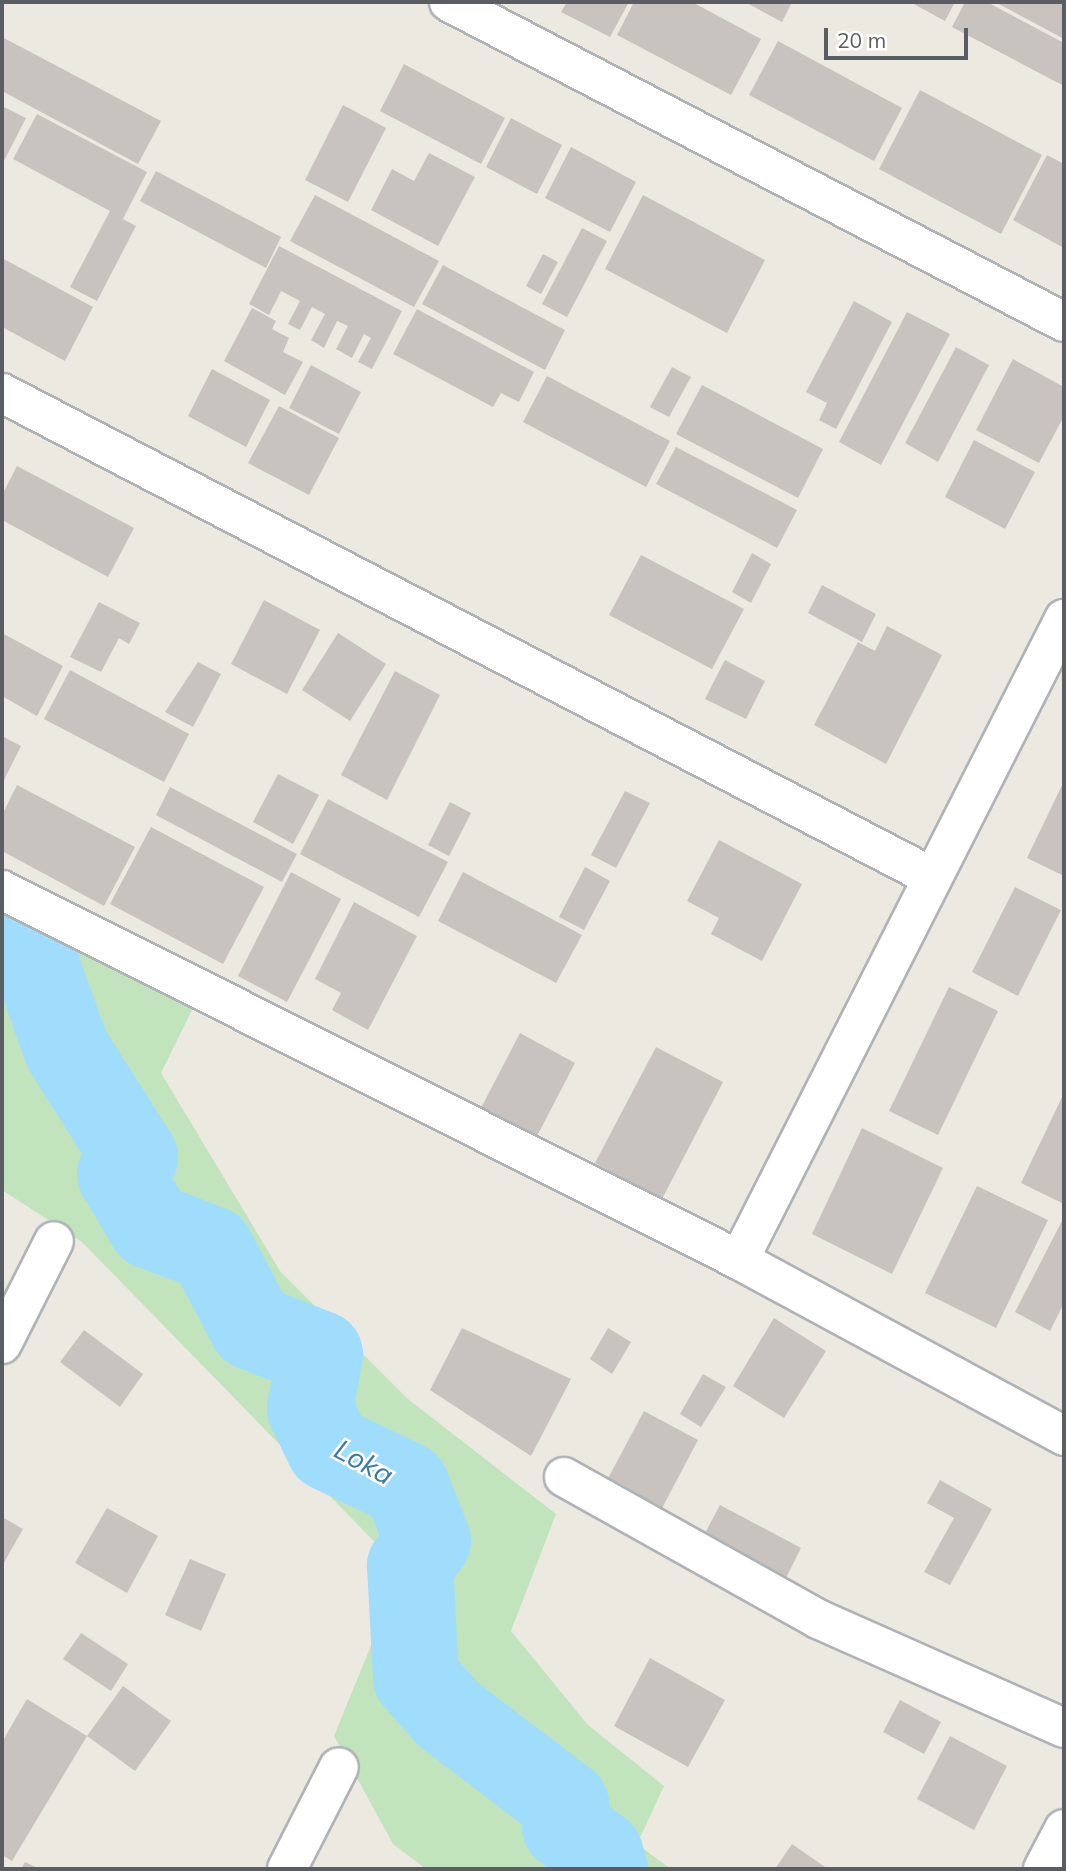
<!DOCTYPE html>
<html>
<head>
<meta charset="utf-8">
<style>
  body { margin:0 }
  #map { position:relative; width:1066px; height:1871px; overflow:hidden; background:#ece9e1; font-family:Mulish,sans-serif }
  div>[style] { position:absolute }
  .green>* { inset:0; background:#c1e4bd }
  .river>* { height:86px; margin:-43px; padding:0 43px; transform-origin:43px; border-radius:43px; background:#a0ddfd }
  .building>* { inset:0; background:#c8c3be }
  .roads { filter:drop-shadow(2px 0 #afb3b6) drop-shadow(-2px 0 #afb3b6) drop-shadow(0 2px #afb3b6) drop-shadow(0 -2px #afb3b6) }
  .street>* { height:38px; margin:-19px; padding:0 19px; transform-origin:19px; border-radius:19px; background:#fff }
  .secondary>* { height:38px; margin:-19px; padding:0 19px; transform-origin:19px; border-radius:19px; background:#fff }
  span { translate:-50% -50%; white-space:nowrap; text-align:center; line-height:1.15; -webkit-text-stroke:5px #fff; paint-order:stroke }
  .water-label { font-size:28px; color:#3c7aa6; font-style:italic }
  .frame { position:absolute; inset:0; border:4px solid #5a5e62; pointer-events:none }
  .scale { position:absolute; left:824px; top:28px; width:144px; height:32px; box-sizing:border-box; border:4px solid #5a5e62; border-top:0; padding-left:9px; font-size:21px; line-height:24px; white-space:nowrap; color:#5a5e62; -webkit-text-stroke:5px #fff; paint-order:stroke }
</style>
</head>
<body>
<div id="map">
  <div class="green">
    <i style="clip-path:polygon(2px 874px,193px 1008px,161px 1073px,280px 1271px,408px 1399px,556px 1514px,511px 1631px,588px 1725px,664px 1786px,637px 1844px,671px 1869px,426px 1869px,393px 1844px,334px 1736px,402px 1570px,82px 1242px,2px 1190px)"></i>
  </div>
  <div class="river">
    <i style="left:2px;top:949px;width:39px;rotate:27deg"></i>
    <i style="left:37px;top:967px;width:88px;rotate:70.1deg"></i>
    <i style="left:67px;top:1050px;width:127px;rotate:57.6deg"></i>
    <i style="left:135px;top:1157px;width:23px;rotate:131deg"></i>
    <i style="left:120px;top:1174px;width:61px;rotate:59.2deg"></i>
    <i style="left:151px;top:1226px;width:64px;rotate:21deg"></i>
    <i style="left:211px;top:1249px;width:88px;rotate:62.3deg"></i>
    <i style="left:252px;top:1327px;width:73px;rotate:21.7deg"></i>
    <i style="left:320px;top:1354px;width:56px;rotate:100.3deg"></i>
    <i style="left:310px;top:1409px;width:43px;rotate:64deg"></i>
    <i style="left:329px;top:1448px;width:85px;rotate:25.7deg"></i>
    <i style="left:406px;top:1485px;width:60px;rotate:68.6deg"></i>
    <i style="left:428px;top:1541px;width:31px;rotate:126deg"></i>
    <i style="left:410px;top:1566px;width:112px;rotate:86.9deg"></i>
    <i style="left:416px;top:1678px;width:48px;rotate:48.4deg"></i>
    <i style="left:448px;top:1714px;width:148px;rotate:37.3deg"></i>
    <i style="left:566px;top:1804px;width:23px;rotate:92deg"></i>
    <i style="left:565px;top:1827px;width:44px;rotate:36.6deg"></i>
    <i style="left:600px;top:1853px;width:17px;rotate:73deg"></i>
  </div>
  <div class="building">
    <i style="clip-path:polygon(567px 2px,629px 2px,610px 37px,561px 12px)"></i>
    <i style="clip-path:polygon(634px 2px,692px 2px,761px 39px,731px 95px,617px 35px)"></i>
    <i style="clip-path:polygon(745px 2px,792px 2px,782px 22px)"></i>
    <i style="clip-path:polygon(910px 2px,955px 2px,945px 21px)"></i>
    <i style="clip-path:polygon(965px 2px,987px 2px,1064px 43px,1064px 86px,952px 27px)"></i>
    <i style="clip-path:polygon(995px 2px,1064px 2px,1064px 39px)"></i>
    <i style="clip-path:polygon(2px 37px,161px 121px,138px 164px,2px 91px)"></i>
    <i style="clip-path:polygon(778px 41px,902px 108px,874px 161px,749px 95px)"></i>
    <i style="clip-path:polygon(404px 64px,505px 118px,481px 164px,380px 111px)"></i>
    <i style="clip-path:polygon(920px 90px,1042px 155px,1001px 234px,879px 169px)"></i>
    <i style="clip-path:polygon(343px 105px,386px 128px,348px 202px,305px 180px)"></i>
    <i style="clip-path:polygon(2px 106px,26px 118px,4px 161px,2px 160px)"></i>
    <i style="clip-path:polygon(37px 114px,147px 172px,123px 219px,136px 226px,97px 301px,70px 287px,110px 211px,13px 159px)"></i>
    <i style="clip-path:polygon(511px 118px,562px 145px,537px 194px,486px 167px)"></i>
    <i style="clip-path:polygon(571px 147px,636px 182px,610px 232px,545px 198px)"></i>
    <i style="clip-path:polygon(429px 153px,475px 177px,438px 246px,371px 210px,392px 169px,414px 181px)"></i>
    <i style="clip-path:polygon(1047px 155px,1064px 164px,1064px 248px,1013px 220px)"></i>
    <i style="clip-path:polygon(156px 171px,281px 237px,266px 268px,140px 201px)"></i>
    <i style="clip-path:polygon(315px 195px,439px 261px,414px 307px,290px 241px)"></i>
    <i style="clip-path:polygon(643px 195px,765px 260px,727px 333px,605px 269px)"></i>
    <i style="clip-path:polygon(582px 228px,607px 241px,567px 317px,542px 304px)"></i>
    <i style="clip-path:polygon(279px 246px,402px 311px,372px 369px,358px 362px,371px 338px,364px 334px,352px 358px,336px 349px,348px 326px,337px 321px,324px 348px,311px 340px,325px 314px,312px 307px,300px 330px,288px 324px,300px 301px,281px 291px,269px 315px,249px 304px)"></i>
    <i style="clip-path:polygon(543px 254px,558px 262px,541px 294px,526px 286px)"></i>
    <i style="clip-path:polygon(2px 258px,93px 307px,65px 361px,2px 327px)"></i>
    <i style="clip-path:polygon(443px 265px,565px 330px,545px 370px,422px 304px)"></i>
    <i style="clip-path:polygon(854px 301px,892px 322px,836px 429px,819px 420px,827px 403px,806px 392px)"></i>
    <i style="clip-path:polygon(252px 308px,276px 321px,272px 329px,289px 338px,283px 352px,303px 362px,285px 395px,224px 361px)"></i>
    <i style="clip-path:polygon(417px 309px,534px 372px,519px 402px,501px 393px,493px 407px,393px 354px)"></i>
    <i style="clip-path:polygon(907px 312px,950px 334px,881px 465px,839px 442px)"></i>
    <i style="clip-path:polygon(956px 347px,989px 365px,938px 462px,905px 443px)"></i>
    <i style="clip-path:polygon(1013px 359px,1064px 387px,1064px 416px,1039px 463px,976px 430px)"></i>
    <i style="clip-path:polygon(311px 365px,361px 392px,339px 434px,289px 408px)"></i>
    <i style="clip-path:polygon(672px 367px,691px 377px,669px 417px,650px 407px)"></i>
    <i style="clip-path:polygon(212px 369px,270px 400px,246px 447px,188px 416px)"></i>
    <i style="clip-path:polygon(547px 376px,670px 441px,646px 487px,523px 422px)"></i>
    <i style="clip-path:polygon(702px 385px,823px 449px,798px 498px,676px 434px)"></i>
    <i style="clip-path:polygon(279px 406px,339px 438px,309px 495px,248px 463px)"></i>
    <i style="clip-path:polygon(974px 440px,1035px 472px,1005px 529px,945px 497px)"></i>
    <i style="clip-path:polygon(676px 447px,797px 510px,777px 548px,656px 484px)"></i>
    <i style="clip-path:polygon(17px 466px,134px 528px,108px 577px,2px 520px,2px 495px)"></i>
    <i style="clip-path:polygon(752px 553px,771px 564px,751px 603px,732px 592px)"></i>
    <i style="clip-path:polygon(641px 555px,744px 609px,712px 669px,609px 615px)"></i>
    <i style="clip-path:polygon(822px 585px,876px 614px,862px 642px,808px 613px)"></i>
    <i style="clip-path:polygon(264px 600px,320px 630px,287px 694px,231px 664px)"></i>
    <i style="clip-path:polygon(99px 602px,140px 623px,129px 644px,119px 638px,101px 672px,70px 657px)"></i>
    <i style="clip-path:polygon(887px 626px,942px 655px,886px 764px,814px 725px,858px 642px,875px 651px)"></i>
    <i style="clip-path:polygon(2px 633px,63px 666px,37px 716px,2px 696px)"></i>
    <i style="clip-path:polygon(338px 633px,386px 664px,350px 721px,302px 690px)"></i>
    <i style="clip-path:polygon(725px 660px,765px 681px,746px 719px,705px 699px)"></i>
    <i style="clip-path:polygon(198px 662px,221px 674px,193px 727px,165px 712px)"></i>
    <i style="clip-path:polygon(70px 670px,189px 734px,164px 782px,44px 719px)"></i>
    <i style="clip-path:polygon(395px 671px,440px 695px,387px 800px,341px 775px)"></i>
    <i style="clip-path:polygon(2px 736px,21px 746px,2px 784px)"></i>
    <i style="clip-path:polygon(278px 774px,319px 795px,293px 844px,253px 822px)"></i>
    <i style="clip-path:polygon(1064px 781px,1064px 876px,1027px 858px)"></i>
    <i style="clip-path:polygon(17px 785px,135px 847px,104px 906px,2px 851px,2px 815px)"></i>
    <i style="clip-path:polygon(170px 787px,297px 854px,282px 882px,156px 815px)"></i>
    <i style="clip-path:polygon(625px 791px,650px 803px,616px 868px,591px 855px)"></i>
    <i style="clip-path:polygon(328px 799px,448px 862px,419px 917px,300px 854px)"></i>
    <i style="clip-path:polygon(450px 802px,471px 813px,449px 856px,428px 845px)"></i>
    <i style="clip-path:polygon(151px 827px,264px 887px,223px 964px,110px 904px)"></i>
    <i style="clip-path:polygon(719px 840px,802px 884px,762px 961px,711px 934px,719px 918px,687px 901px)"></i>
    <i style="clip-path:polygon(585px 867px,610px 881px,584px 930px,559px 917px)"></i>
    <i style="clip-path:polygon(291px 872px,341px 899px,287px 1002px,238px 976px)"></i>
    <i style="clip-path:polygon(463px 872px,582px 935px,556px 983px,438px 921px)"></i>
    <i style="clip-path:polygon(1015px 887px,1061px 910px,1018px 996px,972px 972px)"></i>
    <i style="clip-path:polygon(354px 902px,417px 936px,368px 1030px,332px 1010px,341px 993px,315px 979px)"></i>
    <i style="clip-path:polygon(949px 987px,998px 1011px,938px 1135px,889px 1111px)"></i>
    <i style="clip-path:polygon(520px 1033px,575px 1063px,536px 1138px,481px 1108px)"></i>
    <i style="clip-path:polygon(656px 1047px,723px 1082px,662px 1199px,595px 1163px)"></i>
    <i style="clip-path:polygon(1064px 1093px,1064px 1204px,1021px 1183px)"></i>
    <i style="clip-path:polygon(862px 1128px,943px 1168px,892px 1274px,812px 1234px)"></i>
    <i style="clip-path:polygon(977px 1186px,1048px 1220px,996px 1328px,925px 1293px)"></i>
    <i style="clip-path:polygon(1064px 1217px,1064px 1303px,1050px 1331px,1015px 1312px)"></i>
    <i style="clip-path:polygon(774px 1318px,826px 1351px,784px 1418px,733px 1386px)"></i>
    <i style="clip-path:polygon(462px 1328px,571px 1379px,531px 1456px,430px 1390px)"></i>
    <i style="clip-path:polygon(608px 1328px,631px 1342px,612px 1374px,590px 1359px)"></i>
    <i style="clip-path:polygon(84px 1330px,143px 1374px,120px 1407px,60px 1362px)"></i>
    <i style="clip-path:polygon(703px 1374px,726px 1387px,701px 1427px,680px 1414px)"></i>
    <i style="clip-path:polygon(644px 1411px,698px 1440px,660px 1512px,606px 1482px)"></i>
    <i style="clip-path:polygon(940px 1480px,992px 1509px,950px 1585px,924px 1572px,954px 1518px,927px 1503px)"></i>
    <i style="clip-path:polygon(720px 1505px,801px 1548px,786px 1578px,704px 1535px)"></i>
    <i style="clip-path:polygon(107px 1508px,158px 1536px,127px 1593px,75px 1563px)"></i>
    <i style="clip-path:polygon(2px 1517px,23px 1529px,2px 1566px)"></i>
    <i style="clip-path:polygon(190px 1559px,226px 1574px,201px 1631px,165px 1615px)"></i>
    <i style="clip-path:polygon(81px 1633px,128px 1664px,111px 1691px,63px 1659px)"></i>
    <i style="clip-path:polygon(650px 1658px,725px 1700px,688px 1767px,614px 1726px)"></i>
    <i style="clip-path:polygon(123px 1686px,171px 1721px,135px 1771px,87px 1736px)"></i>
    <i style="clip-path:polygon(27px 1699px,87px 1736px,12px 1861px,2px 1855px,2px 1742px)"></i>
    <i style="clip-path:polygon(900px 1700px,941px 1722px,924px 1754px,883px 1732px)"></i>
    <i style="clip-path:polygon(950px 1736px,1007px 1766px,974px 1830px,917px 1799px)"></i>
    <i style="clip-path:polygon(792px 1844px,828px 1869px,775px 1869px)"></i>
    <i style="clip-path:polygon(25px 1862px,40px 1869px,21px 1869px)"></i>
  </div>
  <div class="roads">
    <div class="street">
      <i style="left:449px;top:2px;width:693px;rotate:27.49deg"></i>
      <i style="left:2px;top:393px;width:1048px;rotate:27.49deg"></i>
      <i style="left:2px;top:890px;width:825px;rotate:26.66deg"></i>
      <i style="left:739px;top:1260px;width:370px;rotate:28.4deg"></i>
      <i style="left:739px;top:1260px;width:719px;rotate:-63.11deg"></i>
      <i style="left:2px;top:1344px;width:115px;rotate:-63.2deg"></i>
      <i style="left:564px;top:1477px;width:291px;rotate:29.2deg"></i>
      <i style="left:818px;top:1619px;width:269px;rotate:23.9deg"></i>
      <i style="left:287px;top:1869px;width:114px;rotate:-63deg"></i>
    </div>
    <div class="secondary">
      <i style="left:1043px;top:1869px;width:45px;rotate:-62.3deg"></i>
    </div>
  </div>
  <div class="water-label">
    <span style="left:364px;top:1462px;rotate:29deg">Loka</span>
  </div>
  <div class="frame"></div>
  <div class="scale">20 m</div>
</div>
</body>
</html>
